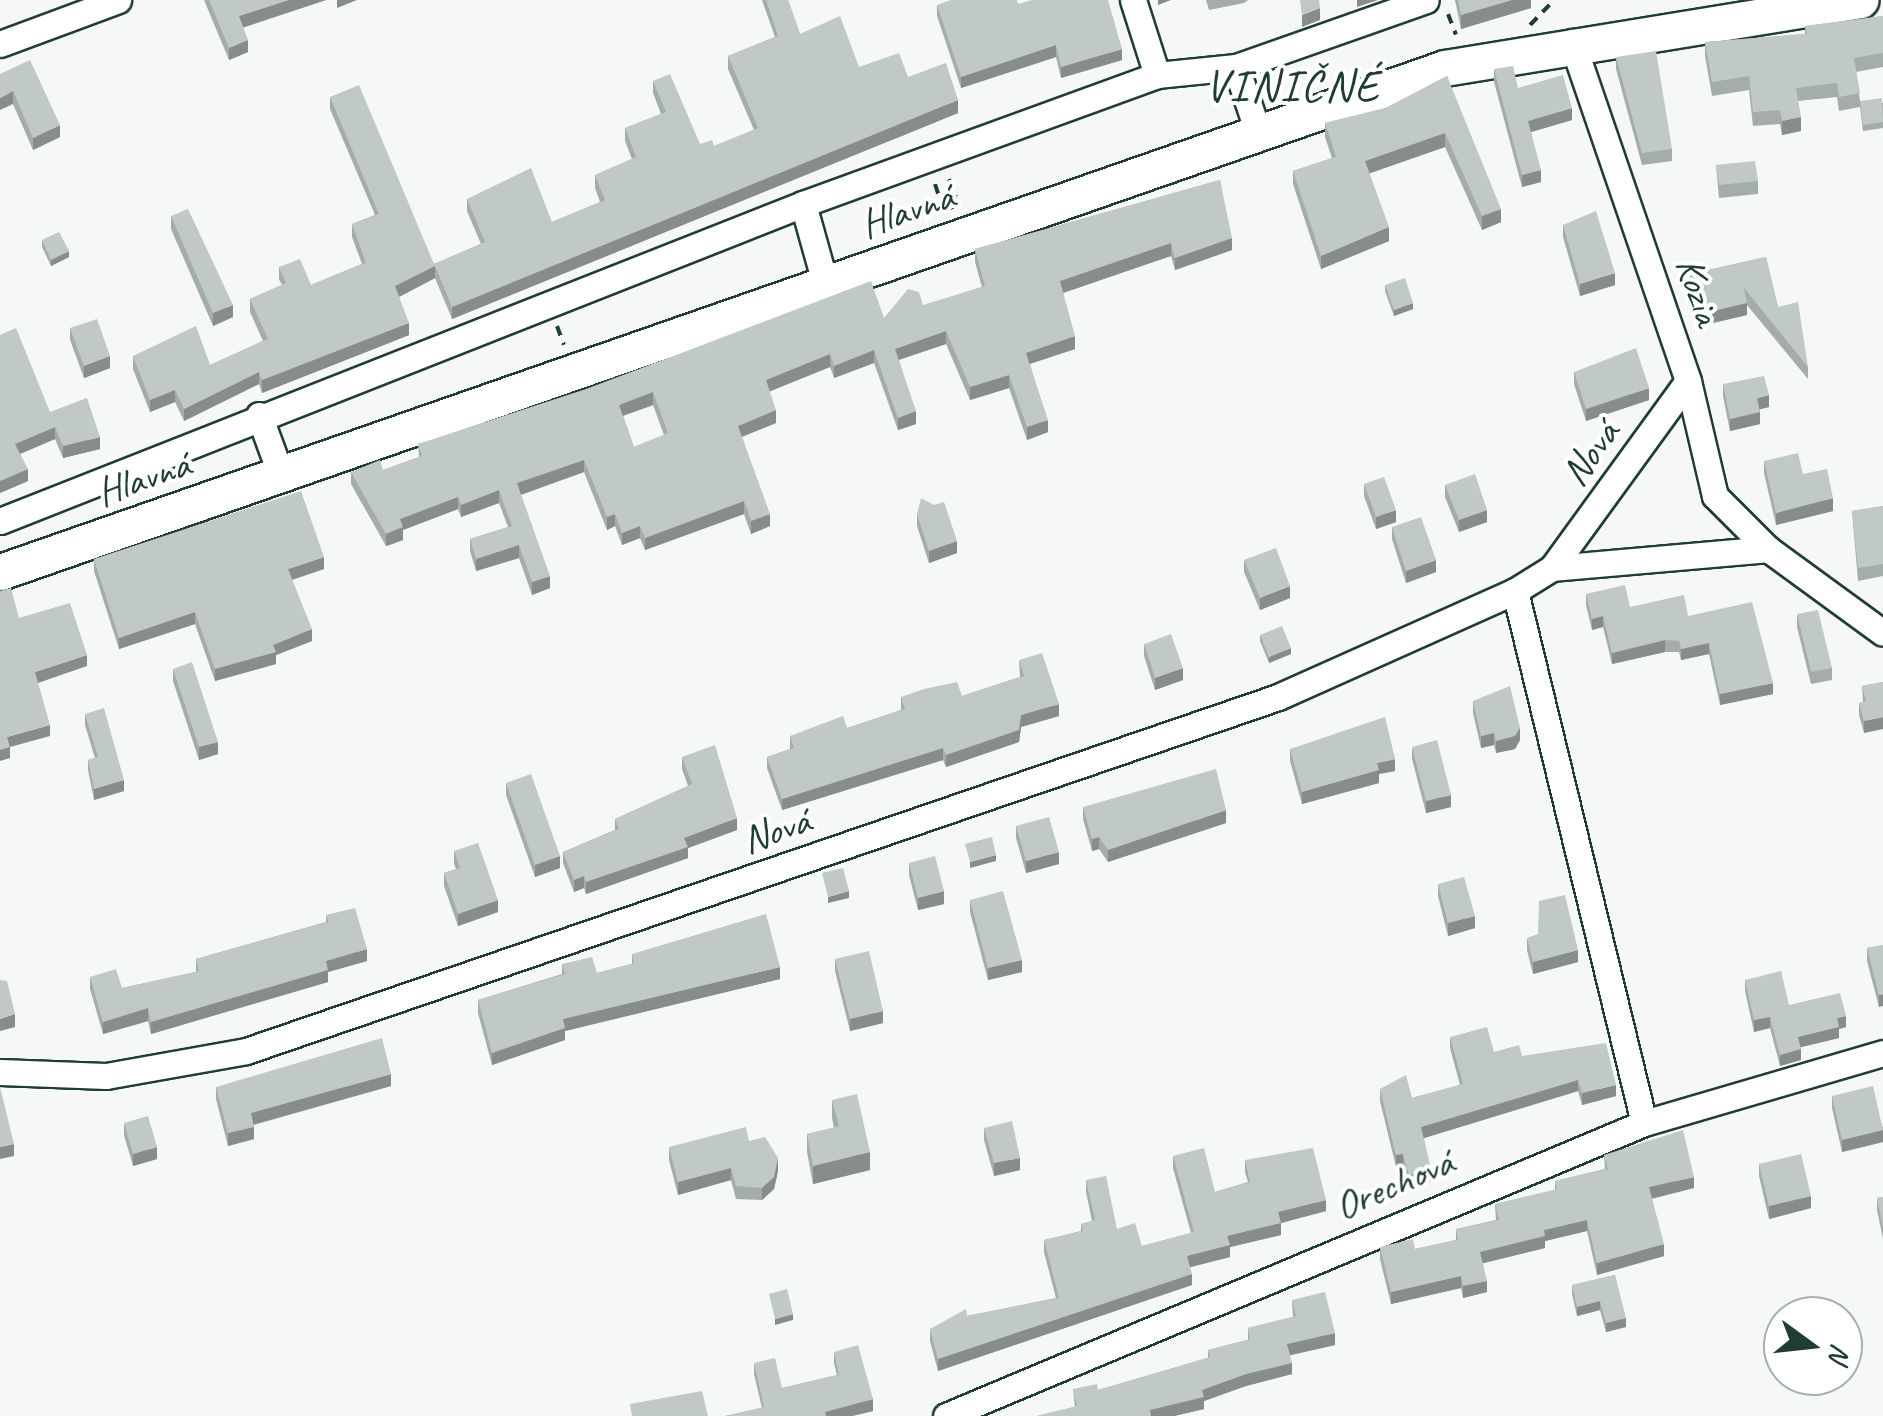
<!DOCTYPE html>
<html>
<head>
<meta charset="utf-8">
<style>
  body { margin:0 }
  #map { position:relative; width:1883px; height:1416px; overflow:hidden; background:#f6f7f7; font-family:Caveat,sans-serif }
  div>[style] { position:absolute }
  .path>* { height:4px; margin-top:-2px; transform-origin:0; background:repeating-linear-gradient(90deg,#1f3d34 0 10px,transparent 0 18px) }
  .roads { filter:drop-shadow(2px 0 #1f3d34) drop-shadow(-2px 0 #1f3d34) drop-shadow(0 2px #1f3d34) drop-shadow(0 -2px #1f3d34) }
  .minor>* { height:25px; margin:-12.5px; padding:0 12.5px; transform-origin:12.5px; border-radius:12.5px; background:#fff }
  .secondary>* { height:35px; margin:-17.5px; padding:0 17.5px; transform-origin:17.5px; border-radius:17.5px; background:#fff }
  .wall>* { inset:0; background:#a5adaa }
  .shaded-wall>* { inset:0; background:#868d8b }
  .building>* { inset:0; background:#c0c9c6 }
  span { translate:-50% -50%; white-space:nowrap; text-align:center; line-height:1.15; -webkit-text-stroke:8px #fff; paint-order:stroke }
  .street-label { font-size:40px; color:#1f3d34 }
  .quarter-label { font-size:45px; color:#1f3d34; letter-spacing:2.5px }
  .north { position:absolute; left:1763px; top:1296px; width:100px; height:100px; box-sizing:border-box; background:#fff; border:2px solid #a5b1ae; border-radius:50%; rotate:105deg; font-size:28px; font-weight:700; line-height:40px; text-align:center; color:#1f3d34 }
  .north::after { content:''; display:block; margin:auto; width:35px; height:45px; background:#1f3d34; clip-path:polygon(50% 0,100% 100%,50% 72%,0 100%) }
</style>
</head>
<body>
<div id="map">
  <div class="path">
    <i style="left:1448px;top:14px;width:22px;rotate:69deg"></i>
    <i style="left:1530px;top:25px;width:35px;rotate:-46deg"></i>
    <i style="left:949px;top:179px;width:19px;rotate:69deg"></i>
    <i style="left:956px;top:197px;width:8px;rotate:157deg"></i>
    <i style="left:949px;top:200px;width:12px;rotate:70deg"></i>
    <i style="left:935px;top:184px;width:20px;rotate:72deg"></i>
    <i style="left:941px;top:203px;width:9px;rotate:-21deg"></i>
    <i style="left:557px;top:326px;width:20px;rotate:70deg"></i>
  </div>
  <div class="roads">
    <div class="minor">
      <i style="left:1133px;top:0;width:79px;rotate:72.3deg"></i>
      <i style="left:1572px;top:42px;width:358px;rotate:71.1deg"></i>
      <i style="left:1688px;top:381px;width:118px;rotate:76.8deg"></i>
      <i style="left:1715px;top:496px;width:75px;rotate:45deg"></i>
      <i style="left:1768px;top:549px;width:142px;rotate:36.1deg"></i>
      <i style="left:0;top:44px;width:126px;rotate:-20.4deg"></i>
      <i style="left:1236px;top:67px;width:69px;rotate:71.3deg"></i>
      <i style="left:803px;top:204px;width:82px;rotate:74.4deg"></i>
      <i style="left:259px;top:415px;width:64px;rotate:69.9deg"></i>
      <i style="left:0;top:521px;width:863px;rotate:-21.54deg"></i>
      <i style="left:803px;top:204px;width:377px;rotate:-20deg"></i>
      <i style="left:1157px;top:75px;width:79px;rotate:-5.8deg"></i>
      <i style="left:1236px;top:67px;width:201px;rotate:-19.4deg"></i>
      <i style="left:1552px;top:568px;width:231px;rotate:-54deg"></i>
      <i style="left:1515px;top:591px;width:547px;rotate:76.37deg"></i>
      <i style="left:0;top:1072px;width:106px;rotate:2.2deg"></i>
      <i style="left:106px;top:1076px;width:142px;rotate:-10.1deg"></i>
      <i style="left:246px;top:1051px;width:1091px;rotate:-18.93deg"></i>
      <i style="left:1278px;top:697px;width:260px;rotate:-24.1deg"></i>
      <i style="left:1515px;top:591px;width:44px;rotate:-31.9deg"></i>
      <i style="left:1552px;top:568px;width:217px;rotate:-5deg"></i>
      <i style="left:946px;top:1416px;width:757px;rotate:-22.77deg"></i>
      <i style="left:1644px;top:1123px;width:249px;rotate:-16.3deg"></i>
    </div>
    <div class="secondary">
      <i style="left:0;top:572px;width:1530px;rotate:-19.23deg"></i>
      <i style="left:1445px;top:68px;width:421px;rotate:-9.3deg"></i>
    </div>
  </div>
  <div class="wall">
    <i style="clip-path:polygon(204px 0,326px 0,243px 27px,248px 52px,229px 60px)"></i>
    <i style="clip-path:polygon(762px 0,788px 0,800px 34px,859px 67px,908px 77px,958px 113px,452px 319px,435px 278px,399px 297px,409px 335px,262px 393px,259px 384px,184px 421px,175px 402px,150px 412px,133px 369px,133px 356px,210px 365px,263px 341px,250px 312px,250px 299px,282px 285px,279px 279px,279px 267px,311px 285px,362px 264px,352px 237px,352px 224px,375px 215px,330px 109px,330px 97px,434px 264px,481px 244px,467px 211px,467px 199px,552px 222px,600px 202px,595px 188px,595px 175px,632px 159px,625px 141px,625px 128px,661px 114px,653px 93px,653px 81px,700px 144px,714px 146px,754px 130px,728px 69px,728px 56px,775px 37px)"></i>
    <i style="clip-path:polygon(1206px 0,1248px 0,1244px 3px,1209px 10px)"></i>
    <i style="clip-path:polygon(1455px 0,1531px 0,1531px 8px,1461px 29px)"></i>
    <i style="clip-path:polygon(1018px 4px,1122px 60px,1061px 78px,1056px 57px,961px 88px,937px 16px,937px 5px)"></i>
    <i style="clip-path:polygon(1883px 16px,1883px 67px,1856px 72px,1860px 101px,1883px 103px,1883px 128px,1863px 131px,1860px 107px,1839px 111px,1837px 97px,1798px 101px,1801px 131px,1782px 135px,1780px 124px,1753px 126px,1749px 90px,1712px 96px,1705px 56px,1705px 42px,1805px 34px,1805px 26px)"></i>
    <i style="clip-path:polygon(1616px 57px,1672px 149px,1672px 161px,1642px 165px,1616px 69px)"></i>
    <i style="clip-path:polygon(1494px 69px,1518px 88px,1572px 120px,1531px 132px,1541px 182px,1522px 187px,1494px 82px)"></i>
    <i style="clip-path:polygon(0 74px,60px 137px,33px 150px)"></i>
    <i style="clip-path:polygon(1447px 76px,1501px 222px,1482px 230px,1445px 147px,1369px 173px,1389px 241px,1321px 269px,1293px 184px,1293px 171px,1332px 158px,1325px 137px,1325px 123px,1386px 108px)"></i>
    <i style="clip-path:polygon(1716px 165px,1758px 181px,1758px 194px,1719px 198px)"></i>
    <i style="clip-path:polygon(evenodd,1220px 180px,1232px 250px,1175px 270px,1171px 256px,1063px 293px,1075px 349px,1030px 364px,1048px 432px,1027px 440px,1009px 388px,970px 400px,946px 344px,899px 360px,916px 424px,898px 430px,874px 363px,834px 378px,830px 367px,769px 391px,776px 423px,742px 437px,770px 526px,751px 534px,744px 514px,645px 550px,640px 538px,622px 545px,615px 526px,607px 530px,584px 472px,521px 495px,550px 588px,532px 595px,519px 558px,476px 571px,470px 551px,470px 539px,508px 527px,499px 503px,461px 517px,458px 509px,403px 530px,403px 540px,386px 546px,351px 484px,351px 472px,383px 470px,419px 457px,418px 444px,884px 318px,982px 287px,975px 262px,975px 249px,1220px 180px,653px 405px,664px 435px,634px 447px,623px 416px,653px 405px)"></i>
    <i style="clip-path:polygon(171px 216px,233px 317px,213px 326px,171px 229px)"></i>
    <i style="clip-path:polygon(1563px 225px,1615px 285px,1580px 296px,1563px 237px)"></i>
    <i style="clip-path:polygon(42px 240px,69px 257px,51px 266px,42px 247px)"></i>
    <i style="clip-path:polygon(1766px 257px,1778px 307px,1808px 367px,1808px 379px,1747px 305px,1747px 315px,1700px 326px,1690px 286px,1690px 274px)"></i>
    <i style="clip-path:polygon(1385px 285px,1413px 309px,1394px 316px,1385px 291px)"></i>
    <i style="clip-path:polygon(70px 328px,110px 368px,84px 378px,70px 340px)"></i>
    <i style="clip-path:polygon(0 335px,50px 412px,100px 449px,63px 458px,55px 439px,20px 454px,28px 481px,0 493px)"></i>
    <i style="clip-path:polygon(1574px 372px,1649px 400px,1586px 421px,1574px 384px)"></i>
    <i style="clip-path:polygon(1723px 384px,1769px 407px,1760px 409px,1760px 424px,1730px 431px,1723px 396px)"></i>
    <i style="clip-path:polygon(1764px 461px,1803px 474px,1833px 511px,1776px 525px,1764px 473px)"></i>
    <i style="clip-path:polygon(1364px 484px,1396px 522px,1376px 529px,1364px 496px)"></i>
    <i style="clip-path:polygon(1445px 485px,1487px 522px,1459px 532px,1445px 497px)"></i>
    <i style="clip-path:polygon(1883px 506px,1883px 576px,1858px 581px,1852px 511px)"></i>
    <i style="clip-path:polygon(917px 514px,957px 553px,929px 563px,917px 526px)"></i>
    <i style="clip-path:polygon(1392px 527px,1436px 572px,1406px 583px,1392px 539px)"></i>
    <i style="clip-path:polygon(94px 559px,324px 569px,292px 580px,312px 641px,276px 655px,276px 664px,215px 681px,195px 624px,119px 649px,94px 571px)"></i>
    <i style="clip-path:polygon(1244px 560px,1290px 598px,1260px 610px,1244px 572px)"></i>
    <i style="clip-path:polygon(1586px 594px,1630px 607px,1688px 616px,1773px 694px,1720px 705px,1709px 654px,1681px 660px,1679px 652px,1665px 652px,1612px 664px,1603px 627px,1592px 630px,1586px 605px)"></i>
    <i style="clip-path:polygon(1797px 614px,1832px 668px,1832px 680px,1811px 684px,1797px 627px)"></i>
    <i style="clip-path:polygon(1260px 635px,1291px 654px,1269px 663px,1260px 641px)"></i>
    <i style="clip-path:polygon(1144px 644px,1183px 680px,1155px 690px,1144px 656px)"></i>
    <i style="clip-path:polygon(1019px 660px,1059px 716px,1021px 727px,1019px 742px,946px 767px,943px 760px,782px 810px,767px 768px,767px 757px,790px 749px,790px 736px,847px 728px,901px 710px,901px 697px,962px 696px,1020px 677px)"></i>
    <i style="clip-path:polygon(173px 669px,218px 754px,199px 760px,173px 681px)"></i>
    <i style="clip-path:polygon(1883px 682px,1864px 733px,1859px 715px,1859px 703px,1863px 702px,1862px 686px)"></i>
    <i style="clip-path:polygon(1473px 701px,1520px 740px,1515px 749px,1496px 753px,1494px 745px,1481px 748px,1473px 713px)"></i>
    <i style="clip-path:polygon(85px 714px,124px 791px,94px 800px,88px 770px,88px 760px,95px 758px,85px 725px)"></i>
    <i style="clip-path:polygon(1412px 747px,1451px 807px,1426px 813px,1412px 759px)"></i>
    <i style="clip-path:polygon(1290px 749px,1395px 771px,1379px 774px,1379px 783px,1302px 804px,1290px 761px)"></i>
    <i style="clip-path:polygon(682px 757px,737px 830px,688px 848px,688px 858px,586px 894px,584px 888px,574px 892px,563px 863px,563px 852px,615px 830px,615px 819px,688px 786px,682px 769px)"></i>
    <i style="clip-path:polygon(506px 783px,560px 868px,535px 877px,506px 795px)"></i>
    <i style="clip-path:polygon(1083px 807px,1226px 823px,1108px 862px,1099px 849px,1092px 851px,1083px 819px)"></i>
    <i style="clip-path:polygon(1016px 826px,1059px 864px,1026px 873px,1016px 838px)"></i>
    <i style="clip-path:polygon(454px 851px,498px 912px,458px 926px,444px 886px,444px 873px,456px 869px,454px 864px)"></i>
    <i style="clip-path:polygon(909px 863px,944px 904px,918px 910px,909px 875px)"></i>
    <i style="clip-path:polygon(1438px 884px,1475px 928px,1448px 936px,1438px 896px)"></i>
    <i style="clip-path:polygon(970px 900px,1022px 972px,988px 980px,970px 912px)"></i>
    <i style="clip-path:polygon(326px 915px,367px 961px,328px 972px,328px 982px,151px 1034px,148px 1021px,103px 1034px,90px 989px,90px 977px,122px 988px,196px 972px,196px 959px,326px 922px)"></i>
    <i style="clip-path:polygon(1527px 938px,1578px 962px,1533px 974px,1527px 950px)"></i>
    <i style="clip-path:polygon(1883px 945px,1879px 1007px,1867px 961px,1867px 948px)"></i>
    <i style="clip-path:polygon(632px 954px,780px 979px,565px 1031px,565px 1040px,492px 1065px,478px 1013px,478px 1000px,562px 974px,562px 964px,597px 973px,632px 964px)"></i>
    <i style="clip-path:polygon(835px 959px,883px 1023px,850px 1031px,835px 971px)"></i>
    <i style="clip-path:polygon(1745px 980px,1789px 1005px,1846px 1027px,1839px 1029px,1839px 1038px,1800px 1047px,1801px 1060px,1780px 1066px,1770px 1028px,1754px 1032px,1745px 991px)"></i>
    <i style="clip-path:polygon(1450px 1037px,1494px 1052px,1522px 1056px,1616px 1096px,1582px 1105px,1578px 1091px,1424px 1138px,1431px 1181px,1409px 1187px,1403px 1165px,1396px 1167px,1380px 1101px,1380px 1089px,1412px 1098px,1460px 1085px,1450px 1048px)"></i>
    <i style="clip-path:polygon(391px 1086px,254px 1125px,254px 1139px,228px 1146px,216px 1099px,216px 1087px)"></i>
    <i style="clip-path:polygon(1832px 1096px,1883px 1127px,1883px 1142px,1842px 1152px,1832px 1108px)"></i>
    <i style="clip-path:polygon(832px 1100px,870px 1170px,813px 1184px,807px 1152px,807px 1134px,834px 1128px,832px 1118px)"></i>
    <i style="clip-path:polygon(124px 1123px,157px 1159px,133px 1166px,124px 1135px)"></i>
    <i style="clip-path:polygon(984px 1128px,1020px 1170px,994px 1176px,984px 1140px)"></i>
    <i style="clip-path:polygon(749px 1141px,778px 1171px,774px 1189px,762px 1200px,736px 1199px,731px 1180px,678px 1195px,669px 1160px,669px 1147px)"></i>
    <i style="clip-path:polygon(1604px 1155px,1694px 1188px,1652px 1199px,1664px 1256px,1597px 1275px,1587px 1231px,1545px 1241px,1545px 1248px,1483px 1263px,1487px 1292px,1463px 1298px,1461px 1288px,1391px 1304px,1380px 1259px,1380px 1247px,1415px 1249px,1456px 1240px,1456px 1229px,1496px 1220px,1495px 1204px,1555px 1190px,1555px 1181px,1605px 1169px)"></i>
    <i style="clip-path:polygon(1173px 1156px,1215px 1192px,1248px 1182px,1245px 1172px,1245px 1160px,1326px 1211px,1281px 1223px,1281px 1235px,1230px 1247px,1230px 1257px,1190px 1267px,1192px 1285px,938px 1371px,930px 1341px,930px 1329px,967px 1316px,1056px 1298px,1044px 1252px,1044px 1240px,1081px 1231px,1081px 1224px,1092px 1221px,1086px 1192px,1086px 1180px,1117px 1229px,1142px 1246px,1191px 1233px,1173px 1168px)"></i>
    <i style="clip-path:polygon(1759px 1164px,1811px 1208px,1769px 1219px,1759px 1176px)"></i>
    <i style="clip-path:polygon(1883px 1197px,1883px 1239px,1877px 1210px,1877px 1198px)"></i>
    <i style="clip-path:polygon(1615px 1275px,1626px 1327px,1606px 1332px,1600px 1310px,1577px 1316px,1572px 1294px,1572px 1285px)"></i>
    <i style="clip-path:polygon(1292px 1300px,1335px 1345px,1290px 1355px,1292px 1374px,1246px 1386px,1204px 1401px,1204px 1409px,1174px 1416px,1037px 1416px,1075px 1407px,1073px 1389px,1098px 1390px,1208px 1358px,1208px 1350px,1248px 1340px,1248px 1328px,1293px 1317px)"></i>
    <i style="clip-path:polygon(834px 1352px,873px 1411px,852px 1416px,725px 1416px,762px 1408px,754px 1374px,754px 1363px,782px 1388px,837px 1375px,834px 1363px)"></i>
  </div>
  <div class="shaded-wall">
    <i style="clip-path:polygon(289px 0,326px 0,239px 29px,239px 16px)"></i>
    <i style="clip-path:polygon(337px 0,357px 0,337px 8px)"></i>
    <i style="clip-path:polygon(1158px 0,1171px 0,1158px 5px)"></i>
    <i style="clip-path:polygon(1357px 0,1378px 0,1357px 7px)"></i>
    <i style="clip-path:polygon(1512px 0,1531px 0,1531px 8px,1461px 29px,1461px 15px)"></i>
    <i style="clip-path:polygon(1320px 8px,1320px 20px,1302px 27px,1302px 15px)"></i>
    <i style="clip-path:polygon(248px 40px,248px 52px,229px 60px,229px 48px)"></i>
    <i style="clip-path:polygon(1056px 45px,1056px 57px,961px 88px,961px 77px)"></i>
    <i style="clip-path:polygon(1122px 49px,1122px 60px,1061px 78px,1061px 67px)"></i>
    <i style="clip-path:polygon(13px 91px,13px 104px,0 110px,0 98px)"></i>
    <i style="clip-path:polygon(958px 100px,958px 113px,452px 319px,452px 307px)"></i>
    <i style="clip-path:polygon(1572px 108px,1572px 120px,1528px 133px,1528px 121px)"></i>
    <i style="clip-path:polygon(1801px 117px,1801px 131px,1782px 135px,1782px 121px)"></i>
    <i style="clip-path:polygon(60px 125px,60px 137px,33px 150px,33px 138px)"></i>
    <i style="clip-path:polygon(1445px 133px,1445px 147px,1365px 175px,1365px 161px)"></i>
    <i style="clip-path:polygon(1541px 170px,1541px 182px,1522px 187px,1522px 175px)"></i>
    <i style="clip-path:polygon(1501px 209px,1501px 222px,1482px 230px,1482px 216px)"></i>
    <i style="clip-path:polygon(1389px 227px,1389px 241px,1321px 269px,1321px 256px)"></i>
    <i style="clip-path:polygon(1232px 238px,1232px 250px,1175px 270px,1175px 258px)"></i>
    <i style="clip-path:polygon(1171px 243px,1171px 256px,1060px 294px,1060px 281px)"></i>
    <i style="clip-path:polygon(69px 251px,69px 257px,51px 266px,51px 260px)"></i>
    <i style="clip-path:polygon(435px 266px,435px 278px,395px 299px,395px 286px)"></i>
    <i style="clip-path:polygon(1615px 273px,1615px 285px,1580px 296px,1580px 284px)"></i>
    <i style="clip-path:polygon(1413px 303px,1413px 309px,1394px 316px,1394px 310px)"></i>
    <i style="clip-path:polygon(1747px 303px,1747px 315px,1700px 326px,1700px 314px)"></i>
    <i style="clip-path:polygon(233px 305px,233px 317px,213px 326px,213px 313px)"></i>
    <i style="clip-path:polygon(409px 323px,409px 335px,262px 393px,262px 380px)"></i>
    <i style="clip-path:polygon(946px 331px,946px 344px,895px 361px,895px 349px)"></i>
    <i style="clip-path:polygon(1075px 336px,1075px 349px,1026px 365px,1026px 353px)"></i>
    <i style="clip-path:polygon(874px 350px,874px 363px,834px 378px,834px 366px)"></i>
    <i style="clip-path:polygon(830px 354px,830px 367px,766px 393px,766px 380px)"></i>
    <i style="clip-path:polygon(110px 356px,110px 368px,84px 378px,84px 366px)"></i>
    <i style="clip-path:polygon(259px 372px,259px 384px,184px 421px,184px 409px)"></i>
    <i style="clip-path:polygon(1009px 375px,1009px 388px,970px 400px,970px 387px)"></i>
    <i style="clip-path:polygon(1649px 388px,1649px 400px,1586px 421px,1586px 409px)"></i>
    <i style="clip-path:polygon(175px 390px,175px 402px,150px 412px,150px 400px)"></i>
    <i style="clip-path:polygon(653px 392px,653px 405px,619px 417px,619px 405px)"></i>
    <i style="clip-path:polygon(1769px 395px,1769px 407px,1757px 410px,1757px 398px)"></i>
    <i style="clip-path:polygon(776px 410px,776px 423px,738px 438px,738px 426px)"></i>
    <i style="clip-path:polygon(916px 411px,916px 424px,898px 430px,898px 418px)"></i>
    <i style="clip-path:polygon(1760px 412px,1760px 424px,1730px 431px,1730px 419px)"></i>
    <i style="clip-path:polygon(1048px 420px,1048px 432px,1027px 440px,1027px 427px)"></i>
    <i style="clip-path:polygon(55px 427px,55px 439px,15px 456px,15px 444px)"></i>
    <i style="clip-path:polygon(100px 437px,100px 449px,63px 458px,63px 446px)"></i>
    <i style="clip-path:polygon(584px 460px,584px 472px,517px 496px,517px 483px)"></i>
    <i style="clip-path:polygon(28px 469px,28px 481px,0 493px,0 481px)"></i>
    <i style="clip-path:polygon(499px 490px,499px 503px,461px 517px,461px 505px)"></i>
    <i style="clip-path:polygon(458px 497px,458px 509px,403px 530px,403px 540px,386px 546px,386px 534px,400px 519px)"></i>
    <i style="clip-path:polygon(1833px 498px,1833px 511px,1776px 525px,1776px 513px)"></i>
    <i style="clip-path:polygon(744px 501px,744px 514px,645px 550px,645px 538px)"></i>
    <i style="clip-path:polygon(1396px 510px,1396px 522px,1376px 529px,1376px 517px)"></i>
    <i style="clip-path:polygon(1487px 510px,1487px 522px,1459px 532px,1459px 520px)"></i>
    <i style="clip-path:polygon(615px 514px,615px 526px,607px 530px,607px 517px)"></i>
    <i style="clip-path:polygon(770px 514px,770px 526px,751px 534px,751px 521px)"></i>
    <i style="clip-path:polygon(640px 526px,640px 538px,622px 545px,622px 533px)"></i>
    <i style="clip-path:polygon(957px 541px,957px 553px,929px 563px,929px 551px)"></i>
    <i style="clip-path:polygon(519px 545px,519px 558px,476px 571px,476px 559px)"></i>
    <i style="clip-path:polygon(324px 557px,324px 569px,288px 581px,288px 569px)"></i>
    <i style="clip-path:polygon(1436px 560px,1436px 572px,1406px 583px,1406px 571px)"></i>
    <i style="clip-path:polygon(550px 576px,550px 588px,532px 595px,532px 582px)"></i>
    <i style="clip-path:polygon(1290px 586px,1290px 598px,1260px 610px,1260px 598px)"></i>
    <i style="clip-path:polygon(195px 612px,195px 624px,119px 649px,119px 638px)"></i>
    <i style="clip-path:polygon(1603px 616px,1603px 627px,1592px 630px,1592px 619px)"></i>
    <i style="clip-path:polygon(312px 629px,312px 641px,276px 655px,276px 664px,215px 681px,215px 669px)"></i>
    <i style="clip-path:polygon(1665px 640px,1665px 652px,1612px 664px,1612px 653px)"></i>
    <i style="clip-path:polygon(1709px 643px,1709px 654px,1681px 660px,1681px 649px)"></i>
    <i style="clip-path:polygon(1291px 648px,1291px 654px,1269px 663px,1269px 657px)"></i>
    <i style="clip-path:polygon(87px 655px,87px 666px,35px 684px,35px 672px)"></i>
    <i style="clip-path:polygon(1183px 668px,1183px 680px,1155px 690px,1155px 678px)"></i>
    <i style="clip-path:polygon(1773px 683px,1773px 694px,1720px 705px,1720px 694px)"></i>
    <i style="clip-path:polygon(1059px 704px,1059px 716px,1021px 727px,1019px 742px,946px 767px,946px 755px,1021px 715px)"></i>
    <i style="clip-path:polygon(1883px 717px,1883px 729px,1864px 733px,1864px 721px)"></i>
    <i style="clip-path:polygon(50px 725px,50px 736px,10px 747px,10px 758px,0 761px,0 750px,7px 737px)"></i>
    <i style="clip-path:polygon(1520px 728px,1520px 740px,1515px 749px,1496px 753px,1496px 741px)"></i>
    <i style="clip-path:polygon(1494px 733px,1494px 745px,1481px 748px,1481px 736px)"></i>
    <i style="clip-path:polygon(218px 742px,218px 754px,199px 760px,199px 747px)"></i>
    <i style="clip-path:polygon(943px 748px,943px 760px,782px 810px,782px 799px)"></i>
    <i style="clip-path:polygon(1395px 759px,1395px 771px,1379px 774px,1379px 783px,1302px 804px,1302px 792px,1377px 763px)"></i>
    <i style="clip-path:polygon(124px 780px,124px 791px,94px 800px,94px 789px)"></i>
    <i style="clip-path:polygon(1451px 795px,1451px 807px,1426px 813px,1426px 801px)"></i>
    <i style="clip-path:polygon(1226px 810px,1226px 823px,1108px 862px,1108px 850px)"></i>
    <i style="clip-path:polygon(737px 818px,737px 830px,688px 848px,688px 858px,586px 894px,586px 882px,684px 838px)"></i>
    <i style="clip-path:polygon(1099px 837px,1099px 849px,1092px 851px,1092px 839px)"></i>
    <i style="clip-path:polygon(1059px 852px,1059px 864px,1026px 873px,1026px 861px)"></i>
    <i style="clip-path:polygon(996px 855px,996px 861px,970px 868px,970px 862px)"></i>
    <i style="clip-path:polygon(560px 856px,560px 868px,535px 877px,535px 865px)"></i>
    <i style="clip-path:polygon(584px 876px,584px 888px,574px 892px,574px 880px)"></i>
    <i style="clip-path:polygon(849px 891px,849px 898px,828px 903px,828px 897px)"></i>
    <i style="clip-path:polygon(944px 891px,944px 904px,918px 910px,918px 898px)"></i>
    <i style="clip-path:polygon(498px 900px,498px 912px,458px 926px,458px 914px)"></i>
    <i style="clip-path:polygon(1475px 916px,1475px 928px,1448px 936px,1448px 923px)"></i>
    <i style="clip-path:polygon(367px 949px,367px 961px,328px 972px,328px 982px,151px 1034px,151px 1022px,326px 961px)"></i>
    <i style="clip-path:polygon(1578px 950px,1578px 962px,1533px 974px,1533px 962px)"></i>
    <i style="clip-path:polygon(1022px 960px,1022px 972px,988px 980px,988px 968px)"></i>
    <i style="clip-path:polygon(780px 967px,780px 979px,565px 1031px,565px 1040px,492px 1065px,492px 1053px,563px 1019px)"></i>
    <i style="clip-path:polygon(1883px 994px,1883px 1006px,1879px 1007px,1879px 995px)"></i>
    <i style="clip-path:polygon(148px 1008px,148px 1021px,103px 1034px,103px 1022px)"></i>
    <i style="clip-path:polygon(883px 1011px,883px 1023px,850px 1031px,850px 1019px)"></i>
    <i style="clip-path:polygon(15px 1014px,15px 1027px,0 1031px,0 1019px)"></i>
    <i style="clip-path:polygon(1846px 1016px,1846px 1027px,1839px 1029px,1839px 1038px,1798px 1048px,1798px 1037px,1837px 1018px)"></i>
    <i style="clip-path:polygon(1770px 1017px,1770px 1028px,1754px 1032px,1754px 1020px)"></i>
    <i style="clip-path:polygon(1801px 1049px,1801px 1060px,1780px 1066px,1780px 1055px)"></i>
    <i style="clip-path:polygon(391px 1074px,391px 1086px,251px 1125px,251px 1113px)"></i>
    <i style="clip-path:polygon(1578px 1080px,1578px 1091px,1421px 1139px,1421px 1127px)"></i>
    <i style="clip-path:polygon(1616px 1085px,1616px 1096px,1582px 1105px,1582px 1093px)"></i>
    <i style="clip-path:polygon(254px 1127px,254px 1139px,228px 1146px,228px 1133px)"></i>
    <i style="clip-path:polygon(1883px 1130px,1883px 1142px,1842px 1152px,1842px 1140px)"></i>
    <i style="clip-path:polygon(14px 1144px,14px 1156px,0 1159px,0 1147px)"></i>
    <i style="clip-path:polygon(157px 1147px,157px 1159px,133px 1166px,133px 1154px)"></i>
    <i style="clip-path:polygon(870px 1152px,870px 1170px,813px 1184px,813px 1166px)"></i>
    <i style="clip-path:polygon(1403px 1154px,1403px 1165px,1396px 1167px,1396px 1155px)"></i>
    <i style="clip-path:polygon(778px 1158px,778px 1171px,774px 1189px,762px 1200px,762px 1188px)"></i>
    <i style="clip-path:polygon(1020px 1158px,1020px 1170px,994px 1176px,994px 1163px)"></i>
    <i style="clip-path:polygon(731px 1168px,731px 1180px,678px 1195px,678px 1182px)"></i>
    <i style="clip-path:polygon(1431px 1169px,1431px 1181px,1409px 1187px,1409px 1175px)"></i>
    <i style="clip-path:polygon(1694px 1177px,1694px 1188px,1649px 1199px,1649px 1187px)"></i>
    <i style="clip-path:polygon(1811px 1196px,1811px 1208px,1769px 1219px,1769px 1206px)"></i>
    <i style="clip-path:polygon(1326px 1200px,1326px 1211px,1281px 1223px,1281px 1235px,1230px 1247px,1230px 1257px,1187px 1268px,1187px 1256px,1227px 1236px,1278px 1212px)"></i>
    <i style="clip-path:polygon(1587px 1220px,1587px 1231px,1545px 1241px,1545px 1248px,1480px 1264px,1480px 1252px,1544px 1230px)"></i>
    <i style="clip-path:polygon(1664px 1244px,1664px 1256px,1597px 1275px,1597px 1263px)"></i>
    <i style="clip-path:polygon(1192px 1274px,1192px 1285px,938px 1371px,938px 1359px)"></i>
    <i style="clip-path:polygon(1461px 1276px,1461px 1288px,1391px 1304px,1391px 1292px)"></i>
    <i style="clip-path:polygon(1487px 1281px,1487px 1292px,1463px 1298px,1463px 1286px)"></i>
    <i style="clip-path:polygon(1600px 1301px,1600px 1310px,1577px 1316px,1577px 1307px)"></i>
    <i style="clip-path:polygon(793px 1314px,793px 1320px,775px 1325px,775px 1319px)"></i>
    <i style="clip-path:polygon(1626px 1318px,1626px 1327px,1606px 1332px,1606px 1323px)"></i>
    <i style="clip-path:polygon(1335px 1333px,1335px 1345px,1287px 1356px,1287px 1344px)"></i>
    <i style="clip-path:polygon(1292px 1363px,1292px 1374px,1246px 1386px,1204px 1401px,1204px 1409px,1174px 1416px,1150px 1416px,1150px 1410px,1202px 1390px,1246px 1374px)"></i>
    <i style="clip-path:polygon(873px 1399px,873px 1411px,852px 1416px,825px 1416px,825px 1412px)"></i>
  </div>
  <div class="building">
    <i style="clip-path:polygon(209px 0,289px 0,239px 16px,248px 40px,229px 48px)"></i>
    <i style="clip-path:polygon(766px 0,788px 0,800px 34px,840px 16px,859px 67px,899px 53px,908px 77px,946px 63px,958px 100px,452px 307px,435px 266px,395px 286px,409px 323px,262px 380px,259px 372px,184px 409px,175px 390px,150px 400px,133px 356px,196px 326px,210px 365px,268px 339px,250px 299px,286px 283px,279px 267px,300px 259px,311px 285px,366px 263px,352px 224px,379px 214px,330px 97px,359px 85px,434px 264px,485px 242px,467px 199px,531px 168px,552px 222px,605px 200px,595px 175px,636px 157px,625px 128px,666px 112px,653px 81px,670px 74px,700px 144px,712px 140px,714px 146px,758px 128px,728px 56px,778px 36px)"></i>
    <i style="clip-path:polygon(951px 0,1017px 0,1018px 4px,1032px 0,1108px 0,1122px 49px,1061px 67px,1056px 45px,961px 77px,937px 5px)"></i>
    <i style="clip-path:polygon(1300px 0,1319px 0,1320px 8px,1302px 15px)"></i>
    <i style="clip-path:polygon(1458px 0,1512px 0,1461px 15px)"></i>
    <i style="clip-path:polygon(1883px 16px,1883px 53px,1854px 58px,1860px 93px,1839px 97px,1837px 83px,1796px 88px,1801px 117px,1782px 121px,1780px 110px,1753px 112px,1749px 76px,1712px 82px,1705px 42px,1807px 34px,1805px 26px)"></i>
    <i style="clip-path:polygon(1656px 51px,1672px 149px,1642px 153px,1616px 57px)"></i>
    <i style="clip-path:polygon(30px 60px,60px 125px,33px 138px,13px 91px,0 98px,0 74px)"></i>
    <i style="clip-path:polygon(1513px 66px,1518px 88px,1563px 75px,1572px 108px,1528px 121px,1541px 170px,1522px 175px,1494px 69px)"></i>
    <i style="clip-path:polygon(1447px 76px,1501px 209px,1482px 216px,1445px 133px,1365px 161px,1389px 227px,1321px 256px,1293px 171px,1336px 157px,1325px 123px,1386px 108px)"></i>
    <i style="clip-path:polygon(1882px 98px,1883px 122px,1863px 125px,1860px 101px)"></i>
    <i style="clip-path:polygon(1755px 161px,1758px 181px,1719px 185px,1716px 165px)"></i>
    <i style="clip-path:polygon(evenodd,1220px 180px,1232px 238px,1175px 258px,1171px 243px,1060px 281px,1075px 336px,1026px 353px,1048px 420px,1027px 427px,1009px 375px,970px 387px,946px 331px,895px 349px,916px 411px,898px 418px,874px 350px,834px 366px,830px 354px,766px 380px,776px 410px,738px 426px,770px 514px,751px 521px,744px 501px,645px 538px,640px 526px,622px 533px,615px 514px,607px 517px,584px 460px,517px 483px,550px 576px,532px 582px,519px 545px,476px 559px,470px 539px,512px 526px,499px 490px,461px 505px,458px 497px,400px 519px,403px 527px,386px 534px,351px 472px,380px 460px,383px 470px,422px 456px,418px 444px,586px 389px,871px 281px,884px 318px,908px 289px,919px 292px,923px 305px,985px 286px,975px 249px,1220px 180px,653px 392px,668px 433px,634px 447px,619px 405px,653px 392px)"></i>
    <i style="clip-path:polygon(188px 209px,233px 305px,213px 313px,171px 216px)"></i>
    <i style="clip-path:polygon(1596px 211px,1615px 273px,1580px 284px,1563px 225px)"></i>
    <i style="clip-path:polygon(59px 232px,69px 251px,51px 260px,42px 240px)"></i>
    <i style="clip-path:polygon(1766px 257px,1778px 307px,1798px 302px,1808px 367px,1744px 288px,1747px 303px,1700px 314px,1690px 274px)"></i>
    <i style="clip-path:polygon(1405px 278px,1413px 303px,1394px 310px,1385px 285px)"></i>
    <i style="clip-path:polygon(97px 319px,110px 356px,84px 366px,70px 328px)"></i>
    <i style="clip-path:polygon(16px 328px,50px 412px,87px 398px,100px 437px,63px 446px,55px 427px,15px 444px,28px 469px,0 481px,0 335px)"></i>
    <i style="clip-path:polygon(1636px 348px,1649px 388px,1586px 409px,1574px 372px)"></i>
    <i style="clip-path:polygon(1764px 376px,1769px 395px,1757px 398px,1760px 412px,1730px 419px,1723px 384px)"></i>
    <i style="clip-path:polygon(1798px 453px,1803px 474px,1827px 469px,1833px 498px,1776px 513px,1764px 461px)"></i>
    <i style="clip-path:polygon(1475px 474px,1487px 510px,1459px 520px,1445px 485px)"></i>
    <i style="clip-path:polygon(1384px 477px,1396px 510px,1376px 517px,1364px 484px)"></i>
    <i style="clip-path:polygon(301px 491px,324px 557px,288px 569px,312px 629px,273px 645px,276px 652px,215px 669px,195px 612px,119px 638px,94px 559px)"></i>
    <i style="clip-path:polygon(921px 498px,934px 505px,944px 502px,957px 541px,929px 551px,917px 514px)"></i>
    <i style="clip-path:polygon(1883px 506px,1883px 564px,1858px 568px,1852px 511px)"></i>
    <i style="clip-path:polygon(1421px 517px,1436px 560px,1406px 571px,1392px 527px)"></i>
    <i style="clip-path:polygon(1276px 548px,1290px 586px,1260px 598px,1244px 560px)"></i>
    <i style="clip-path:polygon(1625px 585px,1630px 607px,1684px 595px,1688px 616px,1752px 602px,1773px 683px,1720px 694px,1709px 643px,1681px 649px,1679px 641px,1665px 640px,1612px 653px,1603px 616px,1592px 619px,1586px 594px)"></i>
    <i style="clip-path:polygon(11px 588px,19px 618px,70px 603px,87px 655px,35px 672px,50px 725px,7px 737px,10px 747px,0 750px,0 591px)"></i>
    <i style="clip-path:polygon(1818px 610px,1832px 668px,1811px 672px,1797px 614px)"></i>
    <i style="clip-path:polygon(1282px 626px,1291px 648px,1269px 657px,1260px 635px)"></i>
    <i style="clip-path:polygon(1171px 634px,1183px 668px,1155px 678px,1144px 644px)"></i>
    <i style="clip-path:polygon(1042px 653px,1059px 704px,1021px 715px,1019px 730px,946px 755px,943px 748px,782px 799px,767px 757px,794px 748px,790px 736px,843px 716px,847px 728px,905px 709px,901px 697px,924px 689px,957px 682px,962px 696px,1024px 676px,1019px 660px)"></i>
    <i style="clip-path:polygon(192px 662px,218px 742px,199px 747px,173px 669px)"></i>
    <i style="clip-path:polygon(1883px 682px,1883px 717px,1864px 721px,1859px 703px,1866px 701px,1862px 686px)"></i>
    <i style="clip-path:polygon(1510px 686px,1520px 728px,1515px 736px,1496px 741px,1494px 733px,1481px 736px,1473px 701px)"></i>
    <i style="clip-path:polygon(104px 708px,124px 780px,94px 789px,88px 760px,98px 757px,85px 714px)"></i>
    <i style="clip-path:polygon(1385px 717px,1395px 759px,1377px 763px,1379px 770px,1302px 792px,1290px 749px)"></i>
    <i style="clip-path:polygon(1437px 740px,1451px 795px,1426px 801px,1412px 747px)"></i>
    <i style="clip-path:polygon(715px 745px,737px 818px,684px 838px,688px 847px,586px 882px,584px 876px,574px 880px,563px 852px,619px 829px,615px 819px,692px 784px,682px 757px)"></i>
    <i style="clip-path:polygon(1216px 769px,1226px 810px,1108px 850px,1099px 837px,1092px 839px,1083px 807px)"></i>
    <i style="clip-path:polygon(531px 774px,560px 856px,535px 865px,506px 783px)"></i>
    <i style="clip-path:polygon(1049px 817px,1059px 852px,1026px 861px,1016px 826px)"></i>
    <i style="clip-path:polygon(992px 837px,996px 855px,970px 862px,965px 844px)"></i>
    <i style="clip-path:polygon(478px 843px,498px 900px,458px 914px,444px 873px,460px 868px,454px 851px)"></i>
    <i style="clip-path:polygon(935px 856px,944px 891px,918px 898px,909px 863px)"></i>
    <i style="clip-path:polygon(843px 868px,849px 891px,828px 897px,822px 873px)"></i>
    <i style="clip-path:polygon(1464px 877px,1475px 916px,1448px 923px,1438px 884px)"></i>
    <i style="clip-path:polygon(1003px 891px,1022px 960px,988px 968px,970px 900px)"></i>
    <i style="clip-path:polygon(1565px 895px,1578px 950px,1533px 962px,1527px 938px,1538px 934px,1539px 901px)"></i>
    <i style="clip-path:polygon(355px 908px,367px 949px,326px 961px,328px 970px,151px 1022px,148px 1008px,103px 1022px,90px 977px,116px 969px,122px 988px,199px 971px,196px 959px,328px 922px,326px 915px)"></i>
    <i style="clip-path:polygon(766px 914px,780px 967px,563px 1019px,565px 1028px,492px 1053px,478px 1000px,565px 974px,562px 964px,592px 957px,597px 973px,634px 963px,632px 954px)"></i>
    <i style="clip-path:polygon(1883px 945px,1883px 994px,1879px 995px,1867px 948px)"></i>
    <i style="clip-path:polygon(869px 951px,883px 1011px,850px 1019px,835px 959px)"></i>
    <i style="clip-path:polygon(1781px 971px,1789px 1005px,1840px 993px,1846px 1016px,1837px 1018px,1839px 1027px,1798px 1037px,1801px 1049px,1780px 1055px,1770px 1017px,1754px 1020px,1745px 980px)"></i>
    <i style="clip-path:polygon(0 980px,7px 981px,15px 1014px,0 1019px)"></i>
    <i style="clip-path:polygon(1487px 1027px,1494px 1052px,1519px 1045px,1522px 1056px,1606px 1043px,1616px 1085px,1582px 1093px,1578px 1080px,1421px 1127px,1431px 1169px,1409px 1175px,1403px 1154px,1396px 1155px,1380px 1089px,1406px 1075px,1412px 1098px,1463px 1084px,1450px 1037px)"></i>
    <i style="clip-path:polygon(382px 1038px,391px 1074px,251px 1113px,254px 1127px,228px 1133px,216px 1087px)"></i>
    <i style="clip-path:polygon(1873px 1086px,1883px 1130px,1842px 1140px,1832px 1096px)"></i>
    <i style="clip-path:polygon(0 1087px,14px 1144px,0 1147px)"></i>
    <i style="clip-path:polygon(857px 1094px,870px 1152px,813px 1166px,807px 1134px,839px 1126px,832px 1100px)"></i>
    <i style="clip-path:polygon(148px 1116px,157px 1147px,133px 1154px,124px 1123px)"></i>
    <i style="clip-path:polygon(1012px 1121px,1020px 1158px,994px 1163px,984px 1128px)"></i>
    <i style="clip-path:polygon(746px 1127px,749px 1141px,765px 1137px,778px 1158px,774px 1177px,762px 1188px,736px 1186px,731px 1168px,678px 1182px,669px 1147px)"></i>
    <i style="clip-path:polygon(1683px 1130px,1694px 1177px,1649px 1187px,1664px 1244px,1597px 1263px,1587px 1220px,1544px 1230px,1545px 1236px,1480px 1252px,1487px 1281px,1463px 1286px,1461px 1276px,1391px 1292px,1380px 1247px,1413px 1239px,1415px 1249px,1458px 1240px,1456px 1229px,1499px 1220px,1495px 1204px,1557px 1189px,1555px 1181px,1608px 1169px,1604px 1155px)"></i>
    <i style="clip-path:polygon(1204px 1148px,1215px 1192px,1250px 1182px,1245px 1160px,1313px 1148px,1326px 1200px,1278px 1212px,1281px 1223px,1227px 1236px,1230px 1245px,1187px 1256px,1192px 1274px,938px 1359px,930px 1329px,966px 1309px,967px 1316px,1059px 1298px,1044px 1240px,1083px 1231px,1081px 1224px,1095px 1220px,1086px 1180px,1106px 1176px,1117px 1229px,1135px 1223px,1142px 1246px,1194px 1232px,1173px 1156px)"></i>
    <i style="clip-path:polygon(1801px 1154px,1811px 1196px,1769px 1206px,1759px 1164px)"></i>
    <i style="clip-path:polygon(1883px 1197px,1883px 1227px,1877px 1198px)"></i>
    <i style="clip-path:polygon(1615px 1275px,1626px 1318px,1606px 1323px,1600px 1301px,1577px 1307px,1572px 1285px)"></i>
    <i style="clip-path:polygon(787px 1289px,793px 1314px,775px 1319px,769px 1294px)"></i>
    <i style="clip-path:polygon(1325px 1292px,1335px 1333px,1287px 1344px,1292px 1363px,1246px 1374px,1202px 1390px,1204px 1397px,1150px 1410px,1151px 1416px,1037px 1416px,1077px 1406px,1073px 1389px,1097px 1384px,1098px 1390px,1210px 1357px,1208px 1350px,1250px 1339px,1248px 1328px,1296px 1316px,1292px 1300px)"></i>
    <i style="clip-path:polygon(858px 1345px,873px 1399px,825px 1412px,826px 1416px,725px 1416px,764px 1407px,754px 1363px,775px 1358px,782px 1388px,839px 1375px,834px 1352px)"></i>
    <i style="clip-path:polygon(702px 1391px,708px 1416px,632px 1416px,630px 1404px)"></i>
  </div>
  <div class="street-label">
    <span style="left:907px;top:210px;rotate:-19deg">Hlavná</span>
    <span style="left:1699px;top:291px;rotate:72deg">Kozia</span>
    <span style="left:1590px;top:453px;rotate:-54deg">Nová</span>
    <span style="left:143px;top:478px;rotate:-19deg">Hlavná</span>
    <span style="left:776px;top:830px;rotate:-19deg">Nová</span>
    <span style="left:1394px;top:1184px;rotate:-23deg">Orechová</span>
  </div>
  <div class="quarter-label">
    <span style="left:1293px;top:86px">VINIČNÉ</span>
  </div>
  <div class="north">N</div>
</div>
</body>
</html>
